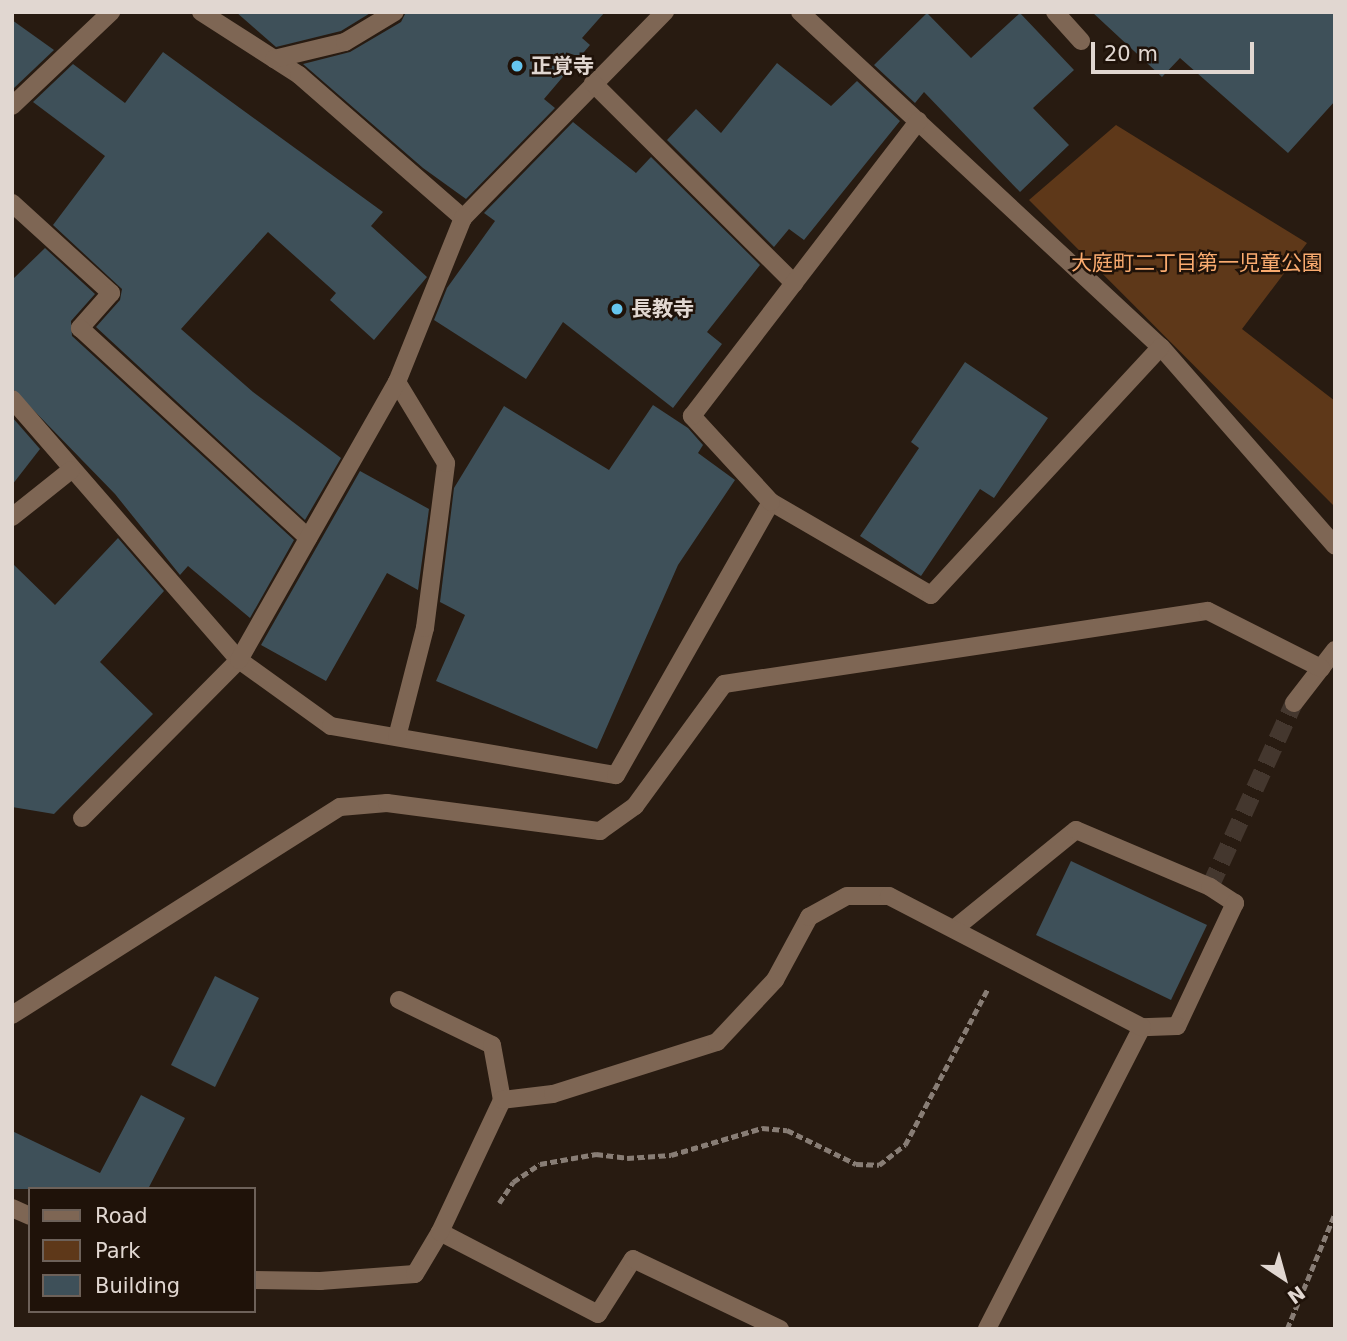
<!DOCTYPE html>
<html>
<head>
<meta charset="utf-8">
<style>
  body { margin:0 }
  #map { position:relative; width:1347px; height:1341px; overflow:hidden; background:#281b11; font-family:"DejaVu Sans","Noto Sans JP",sans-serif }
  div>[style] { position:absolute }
  .green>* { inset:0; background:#5e3819 }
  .building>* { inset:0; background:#3e5059 }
  .minor-tunnel>* { height:18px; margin-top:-9px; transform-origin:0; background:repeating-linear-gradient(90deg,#44372e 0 18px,transparent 0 27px) }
  .path>* { height:4.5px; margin-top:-2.25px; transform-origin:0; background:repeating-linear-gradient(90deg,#887d75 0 7px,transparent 0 10.5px) }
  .minor>* { height:18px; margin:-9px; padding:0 9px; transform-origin:9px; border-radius:9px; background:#7e6654 }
  .dots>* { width:19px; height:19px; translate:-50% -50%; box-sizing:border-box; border:4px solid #1f1209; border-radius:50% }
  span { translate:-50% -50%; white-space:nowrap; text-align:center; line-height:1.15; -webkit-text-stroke:5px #1f1209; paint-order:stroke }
  .poi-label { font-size:21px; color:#e1d7d1; font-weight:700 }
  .left { translate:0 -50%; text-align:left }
  .park-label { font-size:21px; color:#faab6f }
  .frame { position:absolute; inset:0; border:14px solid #e1d7d1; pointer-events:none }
  .legend { position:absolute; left:28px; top:1187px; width:228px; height:126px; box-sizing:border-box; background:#1f1209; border:2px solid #6d6159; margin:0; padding:9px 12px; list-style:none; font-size:21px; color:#e1d7d1 }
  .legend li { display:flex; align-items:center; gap:14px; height:35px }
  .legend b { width:35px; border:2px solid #6d6159 }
  .north { position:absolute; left:1249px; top:1243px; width:70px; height:70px; -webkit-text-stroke:5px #1f1209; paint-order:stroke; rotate:144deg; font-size:19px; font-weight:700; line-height:28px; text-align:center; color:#e1d7d1 }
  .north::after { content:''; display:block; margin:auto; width:24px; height:32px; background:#e1d7d1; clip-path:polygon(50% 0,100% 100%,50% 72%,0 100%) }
  .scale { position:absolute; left:1091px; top:42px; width:163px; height:32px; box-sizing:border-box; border:4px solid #e1d7d1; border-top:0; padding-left:9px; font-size:21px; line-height:24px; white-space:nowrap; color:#e1d7d1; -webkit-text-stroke:5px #1f1209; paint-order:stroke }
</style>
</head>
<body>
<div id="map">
  <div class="green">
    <i style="clip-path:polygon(1116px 125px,1307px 243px,1242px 329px,1335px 401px,1335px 507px,1029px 200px)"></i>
  </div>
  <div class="building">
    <i style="clip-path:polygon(236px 12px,372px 12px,341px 31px,276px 47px)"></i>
    <i style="clip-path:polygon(406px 12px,605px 12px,582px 38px,590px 45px,544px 99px,555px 108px,466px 199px,423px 168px,303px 64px,350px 52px,401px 22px)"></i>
    <i style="clip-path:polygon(1092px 12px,1335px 12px,1335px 101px,1288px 153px,1180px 58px,1162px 77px)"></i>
    <i style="clip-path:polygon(927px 13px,971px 58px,1020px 13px,1074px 70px,1033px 108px,1069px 145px,1020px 192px,924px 92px,915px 103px,874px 65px)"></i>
    <i style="clip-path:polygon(12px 20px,54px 50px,14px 88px,12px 87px)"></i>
    <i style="clip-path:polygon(163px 52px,383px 212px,371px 226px,427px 277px,374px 340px,330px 300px,336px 293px,268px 232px,181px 329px,253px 392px,341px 458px,305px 520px,96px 327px,120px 300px,122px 289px,53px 225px,105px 156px,33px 102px,73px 64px,125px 103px)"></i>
    <i style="clip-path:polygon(777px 63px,831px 106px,857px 81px,900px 121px,804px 240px,789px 229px,774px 247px,667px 140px,696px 109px,721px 133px)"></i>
    <i style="clip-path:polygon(573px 122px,636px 173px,651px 157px,760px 265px,707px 332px,722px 344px,673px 408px,563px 322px,526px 379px,434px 320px,447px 288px,495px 221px,484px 213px)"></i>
    <i style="clip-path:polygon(45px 248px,95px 294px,71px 321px,72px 336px,294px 540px,250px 618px,188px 566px,180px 575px,115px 494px,12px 388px,12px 280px)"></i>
    <i style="clip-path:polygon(965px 362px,1048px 418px,994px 498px,980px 489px,921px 576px,860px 536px,919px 448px,911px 442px)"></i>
    <i style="clip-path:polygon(653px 405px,688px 428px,703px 445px,698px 453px,735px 480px,678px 565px,597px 749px,436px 681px,465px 615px,440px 602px,454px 488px,504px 406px,609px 470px)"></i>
    <i style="clip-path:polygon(12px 417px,40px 449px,12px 485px)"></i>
    <i style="clip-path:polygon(360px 471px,429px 509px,418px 590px,387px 573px,326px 681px,261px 645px)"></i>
    <i style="clip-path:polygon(118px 538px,164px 591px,100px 662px,153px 714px,54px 814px,12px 807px,12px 563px,55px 605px)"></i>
    <i style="clip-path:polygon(1071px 861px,1207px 925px,1171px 1000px,1036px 935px)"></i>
    <i style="clip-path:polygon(215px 976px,259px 998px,215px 1087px,171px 1065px)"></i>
    <i style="clip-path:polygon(141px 1095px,185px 1118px,148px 1189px,12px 1189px,12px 1131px,100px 1173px)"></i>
  </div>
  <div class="minor-tunnel">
    <i style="left:1210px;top:887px;width:202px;rotate:-65.5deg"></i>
  </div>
  <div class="path">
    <i style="left:499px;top:1203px;width:25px;rotate:-56deg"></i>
    <i style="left:513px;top:1182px;width:32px;rotate:-34deg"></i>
    <i style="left:540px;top:1164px;width:57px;rotate:-10.1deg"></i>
    <i style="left:596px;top:1154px;width:31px;rotate:7deg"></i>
    <i style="left:627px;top:1158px;width:44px;rotate:-3.9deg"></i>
    <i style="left:671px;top:1155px;width:95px;rotate:-16.5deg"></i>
    <i style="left:762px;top:1128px;width:25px;rotate:5deg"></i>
    <i style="left:787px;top:1130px;width:77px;rotate:26.2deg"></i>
    <i style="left:856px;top:1164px;width:23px;rotate:2deg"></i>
    <i style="left:879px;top:1165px;width:33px;rotate:-38deg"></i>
    <i style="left:905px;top:1145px;width:178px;rotate:-62.1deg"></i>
    <i style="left:1287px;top:1329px;width:126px;rotate:-67.5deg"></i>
  </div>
  <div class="minor">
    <i style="left:201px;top:12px;width:117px;rotate:32.7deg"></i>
    <i style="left:299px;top:75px;width:218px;rotate:41.1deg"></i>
    <i style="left:463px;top:218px;width:289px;rotate:-45.6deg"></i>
    <i style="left:800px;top:12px;width:492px;rotate:42.9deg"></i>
    <i style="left:1161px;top:347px;width:264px;rotate:48.8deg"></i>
    <i style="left:1055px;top:12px;width:39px;rotate:48deg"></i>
    <i style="left:274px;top:59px;width:73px;rotate:-13.5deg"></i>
    <i style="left:345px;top:42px;width:58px;rotate:-31deg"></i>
    <i style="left:593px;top:83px;width:284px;rotate:44.9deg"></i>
    <i style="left:12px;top:106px;width:137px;rotate:-43.5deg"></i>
    <i style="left:12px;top:203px;width:134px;rotate:42.3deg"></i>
    <i style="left:111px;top:293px;width:47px;rotate:131.5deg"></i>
    <i style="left:80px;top:328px;width:310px;rotate:42.6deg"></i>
    <i style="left:12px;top:399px;width:346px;rotate:49deg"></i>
    <i style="left:239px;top:660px;width:113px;rotate:35.7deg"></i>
    <i style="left:331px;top:726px;width:289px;rotate:9.8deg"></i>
    <i style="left:616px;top:775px;width:314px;rotate:-60.4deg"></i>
    <i style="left:771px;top:502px;width:185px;rotate:30.2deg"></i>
    <i style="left:931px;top:595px;width:338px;rotate:-47.2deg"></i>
    <i style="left:771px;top:502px;width:117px;rotate:-132.6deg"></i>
    <i style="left:692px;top:416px;width:372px;rotate:-52.5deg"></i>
    <i style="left:12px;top:517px;width:75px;rotate:-38.5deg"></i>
    <i style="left:1294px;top:703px;width:67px;rotate:-52.3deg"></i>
    <i style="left:397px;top:737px;width:113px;rotate:-75.6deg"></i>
    <i style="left:425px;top:628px;width:166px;rotate:-82.7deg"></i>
    <i style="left:446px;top:463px;width:95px;rotate:-121.2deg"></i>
    <i style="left:397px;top:382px;width:177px;rotate:-68.1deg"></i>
    <i style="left:82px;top:818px;width:223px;rotate:-45.2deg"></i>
    <i style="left:239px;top:660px;width:320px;rotate:-60.4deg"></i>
    <i style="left:954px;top:929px;width:157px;rotate:-39.1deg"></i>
    <i style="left:1076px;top:830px;width:146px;rotate:23deg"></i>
    <i style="left:1210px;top:887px;width:30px;rotate:33deg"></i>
    <i style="left:1235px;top:903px;width:136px;rotate:115.2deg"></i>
    <i style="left:1177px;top:1026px;width:35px;rotate:178deg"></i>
    <i style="left:1142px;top:1027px;width:339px;rotate:117.2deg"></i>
    <i style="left:399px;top:1000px;width:103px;rotate:25.8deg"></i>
    <i style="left:492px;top:1045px;width:56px;rotate:79.7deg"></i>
    <i style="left:12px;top:1015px;width:388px;rotate:-32.4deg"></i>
    <i style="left:340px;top:807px;width:47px;rotate:-4.9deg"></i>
    <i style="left:387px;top:803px;width:215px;rotate:7.5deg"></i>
    <i style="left:600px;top:831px;width:43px;rotate:-35.5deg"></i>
    <i style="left:635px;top:806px;width:151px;rotate:-53.9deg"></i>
    <i style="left:724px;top:684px;width:489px;rotate:-8.6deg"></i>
    <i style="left:1208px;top:611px;width:127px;rotate:26.8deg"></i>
    <i style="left:12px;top:1208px;width:20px;rotate:24deg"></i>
    <i style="left:440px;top:1232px;width:178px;rotate:27.4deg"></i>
    <i style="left:598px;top:1314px;width:65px;rotate:-57.5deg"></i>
    <i style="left:633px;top:1259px;width:163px;rotate:25.5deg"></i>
    <i style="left:254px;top:1280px;width:66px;rotate:0.9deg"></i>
    <i style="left:320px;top:1281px;width:95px;rotate:-4.2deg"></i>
    <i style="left:415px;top:1274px;width:49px;rotate:-59.2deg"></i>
    <i style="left:440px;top:1232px;width:146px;rotate:-64.8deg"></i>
    <i style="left:502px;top:1100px;width:51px;rotate:-6.7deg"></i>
    <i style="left:553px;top:1094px;width:172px;rotate:-17.6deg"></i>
    <i style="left:717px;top:1042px;width:85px;rotate:-46.9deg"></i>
    <i style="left:775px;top:980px;width:72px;rotate:-61.6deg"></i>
    <i style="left:809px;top:917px;width:43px;rotate:-28.9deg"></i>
    <i style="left:847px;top:896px;width:42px"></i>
    <i style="left:889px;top:896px;width:285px;rotate:27.4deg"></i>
  </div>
  <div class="dots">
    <i style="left:517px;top:66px;background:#65c5ee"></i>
    <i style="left:617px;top:309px;background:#65c5ee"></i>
  </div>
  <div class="poi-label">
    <span class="left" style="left:531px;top:66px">正覚寺</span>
    <span class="left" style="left:631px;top:309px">長教寺</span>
  </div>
  <div class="park-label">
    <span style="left:1197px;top:263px">大庭町二丁目第一児童公園</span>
  </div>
  <div class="frame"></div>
  <ul class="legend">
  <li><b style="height:9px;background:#7e6654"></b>Road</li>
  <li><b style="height:19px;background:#5e3819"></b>Park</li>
  <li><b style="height:19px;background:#3e5059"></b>Building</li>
  </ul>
  <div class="north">N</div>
  <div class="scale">20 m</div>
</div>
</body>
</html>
